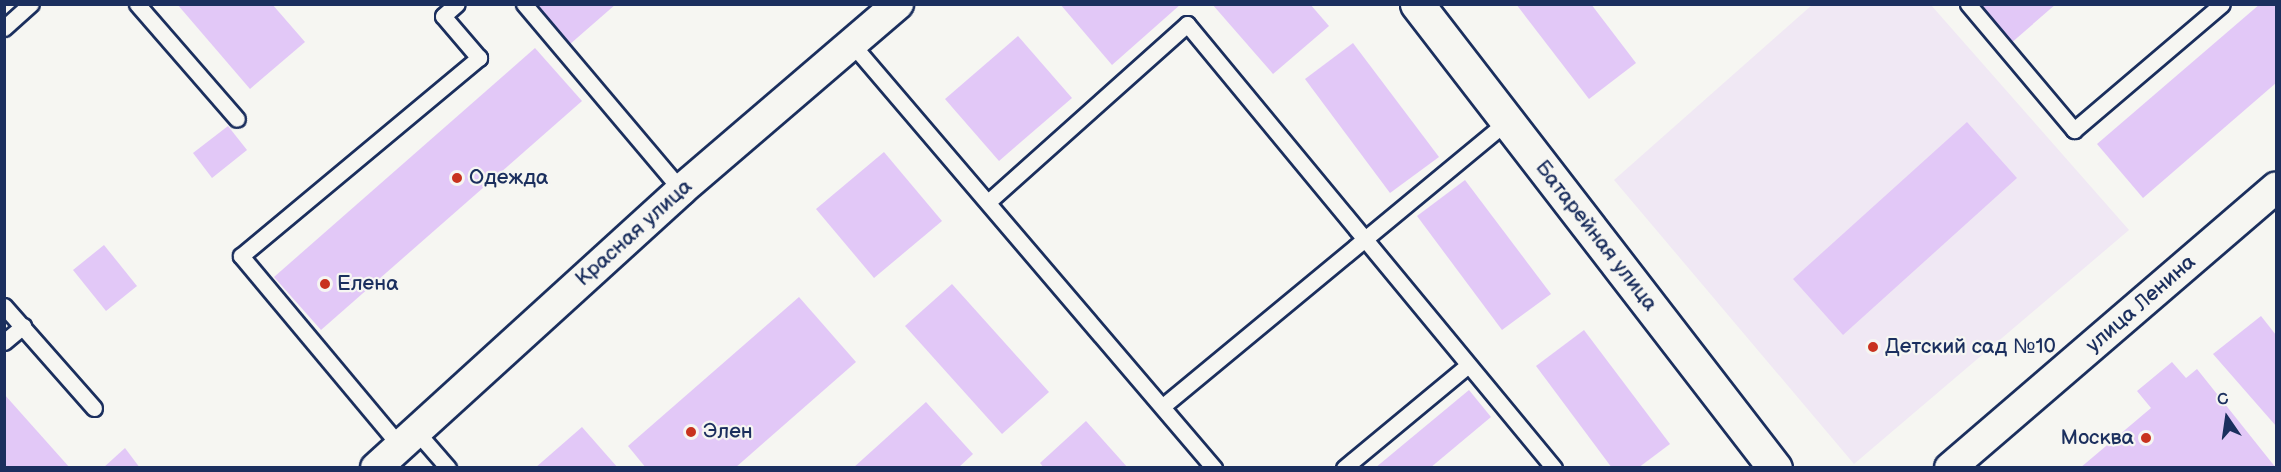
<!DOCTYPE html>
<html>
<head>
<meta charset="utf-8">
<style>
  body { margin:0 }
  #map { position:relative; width:2281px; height:472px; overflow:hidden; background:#f6f6f2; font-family:"Balsamiq Sans",sans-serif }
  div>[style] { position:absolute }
  .built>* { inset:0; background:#f0e8f4 }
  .building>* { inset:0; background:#e2c8f7 }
  .roads { filter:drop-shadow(2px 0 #1b2f5e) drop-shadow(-2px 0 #1b2f5e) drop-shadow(0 2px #1b2f5e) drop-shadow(0 -2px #1b2f5e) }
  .service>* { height:15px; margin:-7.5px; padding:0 7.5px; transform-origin:7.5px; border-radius:7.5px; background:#f6f6f2 }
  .minor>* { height:30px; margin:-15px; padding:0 15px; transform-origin:15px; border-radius:15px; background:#f6f6f2 }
  .tertiary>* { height:33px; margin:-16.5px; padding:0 16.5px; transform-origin:16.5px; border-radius:16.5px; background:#f6f6f2 }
  .dots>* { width:16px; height:16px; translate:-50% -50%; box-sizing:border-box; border:3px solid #f6f6f2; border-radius:50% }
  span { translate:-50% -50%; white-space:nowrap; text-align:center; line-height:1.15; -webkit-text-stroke:4.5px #f6f6f2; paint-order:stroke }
  .poi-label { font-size:21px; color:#1b2f5e }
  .left { translate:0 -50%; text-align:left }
  .right { translate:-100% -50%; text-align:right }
  .street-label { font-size:21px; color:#1b2f5e }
  .frame { position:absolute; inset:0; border:6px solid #1b2f5e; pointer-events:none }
  .north { position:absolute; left:2197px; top:388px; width:60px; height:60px; -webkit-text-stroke:4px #f6f6f2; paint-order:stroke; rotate:347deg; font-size:16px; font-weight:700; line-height:24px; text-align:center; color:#1b2f5e }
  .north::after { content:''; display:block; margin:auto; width:21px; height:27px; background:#1b2f5e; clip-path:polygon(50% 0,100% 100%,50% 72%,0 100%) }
</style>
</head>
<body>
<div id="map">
  <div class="built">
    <i style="clip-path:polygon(1812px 5px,1931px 5px,2129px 230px,1854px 464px,1614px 180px)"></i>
  </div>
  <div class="building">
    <i style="clip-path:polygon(177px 4px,272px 4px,305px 42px,250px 89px)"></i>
    <i style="clip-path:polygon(534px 4px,616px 4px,569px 45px)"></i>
    <i style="clip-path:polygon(1060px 4px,1181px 4px,1112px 65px)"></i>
    <i style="clip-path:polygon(1212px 4px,1310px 4px,1329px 26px,1273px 74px)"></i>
    <i style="clip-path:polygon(1516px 4px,1591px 4px,1636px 63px,1589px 99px)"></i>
    <i style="clip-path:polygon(1975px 4px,2056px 4px,2010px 44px)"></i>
    <i style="clip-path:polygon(2260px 4px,2276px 4px,2276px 83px,2143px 198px,2097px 144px)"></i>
    <i style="clip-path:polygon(1018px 36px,1072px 98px,999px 161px,945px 99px)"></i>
    <i style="clip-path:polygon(1353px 43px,1439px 157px,1390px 193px,1305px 79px)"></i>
    <i style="clip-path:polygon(535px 48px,582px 101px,321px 330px,274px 277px)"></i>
    <i style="clip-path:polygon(1967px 122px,2017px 178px,1843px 335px,1793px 279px)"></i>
    <i style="clip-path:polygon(228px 126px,247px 150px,212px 178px,193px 153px)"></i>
    <i style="clip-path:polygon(884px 152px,942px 221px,874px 278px,816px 209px)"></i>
    <i style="clip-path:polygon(1465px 180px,1551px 294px,1502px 330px,1417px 216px)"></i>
    <i style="clip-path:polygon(104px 245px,137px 286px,106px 311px,73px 270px)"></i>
    <i style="clip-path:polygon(952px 284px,1049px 392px,1002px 434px,905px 326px)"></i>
    <i style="clip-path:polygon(799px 297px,856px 362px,735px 468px,646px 468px,628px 446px)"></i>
    <i style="clip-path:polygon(2261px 316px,2276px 335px,2276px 426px,2213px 354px)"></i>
    <i style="clip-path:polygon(1584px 330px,1670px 444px,1638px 468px,1612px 468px,1536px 366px)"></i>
    <i style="clip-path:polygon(2172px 362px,2186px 378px,2197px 369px,2276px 468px,2080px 468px,2151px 408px,2137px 391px)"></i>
    <i style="clip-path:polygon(1469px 390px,1491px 417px,1430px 468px,1375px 468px)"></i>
    <i style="clip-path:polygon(4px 394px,70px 468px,4px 468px)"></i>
    <i style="clip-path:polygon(926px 402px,973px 454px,958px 468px,853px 468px)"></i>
    <i style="clip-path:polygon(1086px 421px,1128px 468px,1044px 468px,1040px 463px)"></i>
    <i style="clip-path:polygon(582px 427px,618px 468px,535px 468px)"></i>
    <i style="clip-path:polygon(125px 448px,140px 468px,103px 468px)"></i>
  </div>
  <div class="roads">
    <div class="service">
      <i style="left:137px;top:4px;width:152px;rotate:49deg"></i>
      <i style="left:524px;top:4px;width:243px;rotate:49.8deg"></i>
      <i style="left:1968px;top:4px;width:165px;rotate:49.9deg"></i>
      <i style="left:2074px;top:130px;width:194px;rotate:-40.4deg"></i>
      <i style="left:4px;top:28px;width:36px;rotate:-42deg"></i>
      <i style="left:852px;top:44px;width:558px;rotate:49.51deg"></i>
      <i style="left:988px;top:202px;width:267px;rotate:-41.8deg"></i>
      <i style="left:1187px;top:24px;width:576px;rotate:50.42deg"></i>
      <i style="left:4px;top:306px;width:136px;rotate:48.6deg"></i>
      <i style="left:4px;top:342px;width:25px;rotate:-40deg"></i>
      <i style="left:1163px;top:406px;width:447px;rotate:-39.6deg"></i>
      <i style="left:416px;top:431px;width:49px;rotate:49.1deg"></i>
      <i style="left:400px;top:446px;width:248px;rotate:-129.9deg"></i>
      <i style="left:241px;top:256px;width:310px;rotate:-39.8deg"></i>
      <i style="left:479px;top:58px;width:55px;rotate:-130.6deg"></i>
      <i style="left:443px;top:16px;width:18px;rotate:-41deg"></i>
      <i style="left:1344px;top:468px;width:161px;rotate:-39.7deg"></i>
    </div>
    <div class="minor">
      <i style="left:376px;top:468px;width:413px;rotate:-42.3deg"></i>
      <i style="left:681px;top:190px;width:286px;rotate:-40.6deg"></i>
      <i style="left:1950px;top:468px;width:430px;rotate:-40.7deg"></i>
    </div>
    <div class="tertiary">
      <i style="left:1417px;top:4px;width:586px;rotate:52.35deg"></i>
    </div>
  </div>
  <div class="dots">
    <i style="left:457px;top:178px;background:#c8321e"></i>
    <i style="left:325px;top:284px;background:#c8321e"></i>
    <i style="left:1873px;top:347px;background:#c8321e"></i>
    <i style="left:691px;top:432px;background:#c8321e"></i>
    <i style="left:2146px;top:438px;background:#c8321e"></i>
  </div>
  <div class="poi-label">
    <span class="left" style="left:469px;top:178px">Одежда</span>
    <span class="left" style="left:337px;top:284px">Елена</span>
    <span class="left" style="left:1885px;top:347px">Детский сад №10</span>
    <span class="left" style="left:703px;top:432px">Элен</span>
    <span class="right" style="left:2134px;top:438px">Москва</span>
  </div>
  <div class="street-label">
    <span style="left:634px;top:233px;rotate:-42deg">Красная улица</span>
    <span style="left:1596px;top:236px;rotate:52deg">Батарейная улица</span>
    <span style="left:2141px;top:304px;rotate:-41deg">улица Ленина</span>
  </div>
  <div class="frame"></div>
  <div class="north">С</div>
</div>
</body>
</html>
